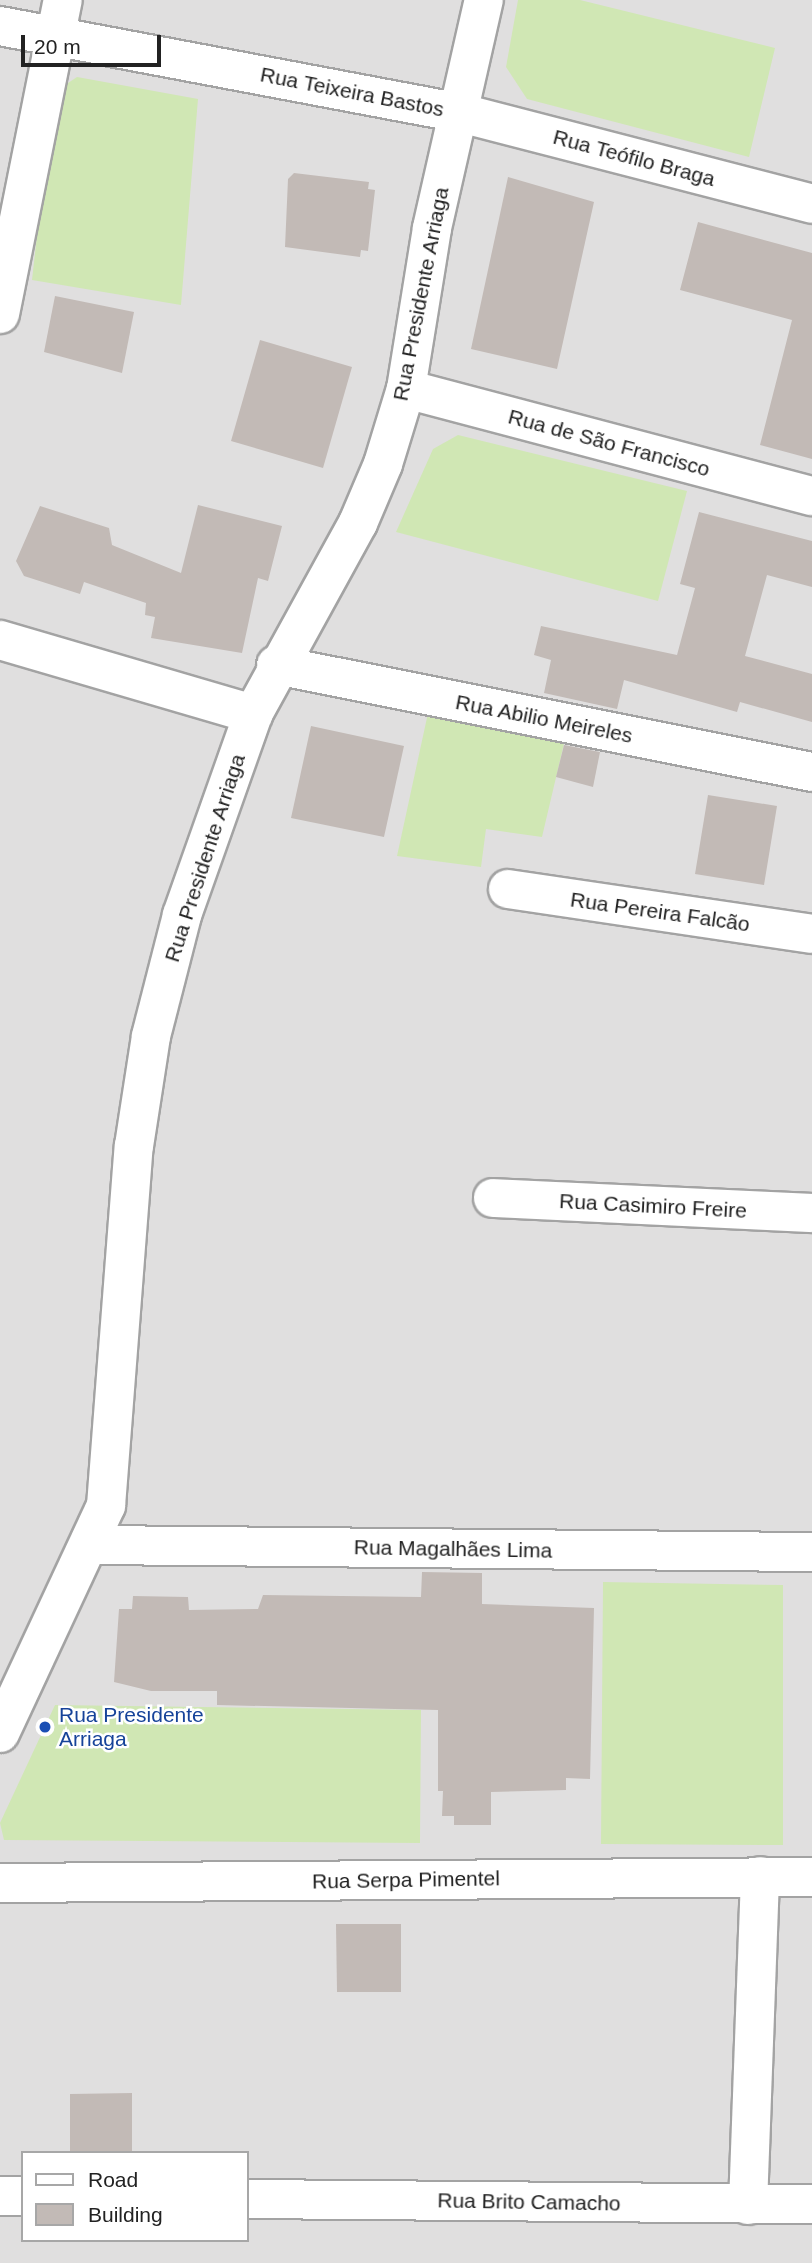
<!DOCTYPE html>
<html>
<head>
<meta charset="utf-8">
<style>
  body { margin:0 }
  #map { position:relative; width:812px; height:2263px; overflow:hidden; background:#f1eeea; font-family:Helvetica,sans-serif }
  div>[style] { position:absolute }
  .residential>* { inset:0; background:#e0dfdf }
  .grass>* { inset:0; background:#d0e7b4 }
  .building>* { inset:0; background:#c2bab6 }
  .roads { filter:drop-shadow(2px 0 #a3a3a3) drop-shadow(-2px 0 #a3a3a3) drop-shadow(0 2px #a3a3a3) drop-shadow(0 -2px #a3a3a3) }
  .minor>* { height:38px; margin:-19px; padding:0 19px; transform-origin:19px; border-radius:19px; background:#fff }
  .dots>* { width:19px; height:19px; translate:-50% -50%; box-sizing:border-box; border:4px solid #fff; border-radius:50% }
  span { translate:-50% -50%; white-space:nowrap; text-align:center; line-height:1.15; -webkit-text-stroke:5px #fff; paint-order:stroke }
  .street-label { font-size:21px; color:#222 }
  .transit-label { font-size:21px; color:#164399 }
  .left { translate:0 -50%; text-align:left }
  .legend { position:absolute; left:21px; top:2151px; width:228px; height:91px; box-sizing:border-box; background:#fff; border:2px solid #a7a7a7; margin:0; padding:9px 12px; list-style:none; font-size:21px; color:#222 }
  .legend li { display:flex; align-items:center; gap:14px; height:35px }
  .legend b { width:35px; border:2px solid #a7a7a7 }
  .scale { position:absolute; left:21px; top:35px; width:140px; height:32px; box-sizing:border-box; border:4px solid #222; border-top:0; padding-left:9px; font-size:21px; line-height:24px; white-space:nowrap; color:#222; -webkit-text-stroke:5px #fff; paint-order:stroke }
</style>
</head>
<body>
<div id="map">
  <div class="residential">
    <i style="clip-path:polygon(evenodd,0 0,812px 0,812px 2263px,0 2263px,0 0,23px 2153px,247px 2153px,247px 2240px,23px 2240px,23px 2153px)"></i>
  </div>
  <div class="grass">
    <i style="clip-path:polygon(518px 0,580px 0,775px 48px,749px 157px,527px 99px,506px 67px)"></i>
    <i style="clip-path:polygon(77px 77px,198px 99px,181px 305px,32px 280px,53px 93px)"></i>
    <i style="clip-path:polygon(458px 435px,687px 491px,658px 601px,396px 532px,433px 449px)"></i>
    <i style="clip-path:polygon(428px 713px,566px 735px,542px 837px,486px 829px,481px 867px,397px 856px)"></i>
    <i style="clip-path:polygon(603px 1582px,783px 1585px,783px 1845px,601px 1844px)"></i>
    <i style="clip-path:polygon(55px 1705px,421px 1710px,420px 1843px,4px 1840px,0 1823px)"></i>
  </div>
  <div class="building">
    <i style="clip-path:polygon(294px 173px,369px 182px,368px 189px,375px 190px,368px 251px,361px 250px,360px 257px,285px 247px,288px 179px)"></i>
    <i style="clip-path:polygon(508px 177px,594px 202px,557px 369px,471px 349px)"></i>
    <i style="clip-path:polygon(698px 222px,812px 253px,812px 459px,760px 445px,792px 320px,680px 290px)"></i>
    <i style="clip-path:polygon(55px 296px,134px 312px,122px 373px,44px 352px)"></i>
    <i style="clip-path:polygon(260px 340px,352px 367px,323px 468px,231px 441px)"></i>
    <i style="clip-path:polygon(198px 505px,282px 526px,268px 581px,258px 578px,242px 653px,151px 638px,155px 617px,145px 615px,146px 603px,84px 582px,80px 594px,24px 576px,16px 561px,40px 506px,109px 528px,112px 545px,181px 573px)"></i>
    <i style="clip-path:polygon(699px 512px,812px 541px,812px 587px,767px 575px,745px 656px,812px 674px,812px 722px,740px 702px,737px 712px,624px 680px,617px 709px,544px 693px,551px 660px,534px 655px,541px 626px,677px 655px,695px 588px,680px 584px)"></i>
    <i style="clip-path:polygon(311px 726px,404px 746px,384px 837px,291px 818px)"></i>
    <i style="clip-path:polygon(564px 745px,600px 752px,593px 787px,556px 777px)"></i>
    <i style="clip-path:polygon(708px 795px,777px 806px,764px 885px,695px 874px)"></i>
    <i style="clip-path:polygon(422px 1572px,482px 1573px,482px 1604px,594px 1608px,590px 1779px,566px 1778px,566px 1790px,491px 1792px,491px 1825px,454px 1825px,454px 1816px,442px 1816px,443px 1791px,438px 1791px,438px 1710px,217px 1705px,217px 1691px,151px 1691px,114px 1682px,119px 1609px,132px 1609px,133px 1596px,188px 1597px,189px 1610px,258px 1609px,263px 1595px,421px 1597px)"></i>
    <i style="clip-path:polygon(336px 1924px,401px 1924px,401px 1992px,337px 1992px)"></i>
    <i style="clip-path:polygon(132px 2093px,132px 2153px,70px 2153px,70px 2094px)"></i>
  </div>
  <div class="roads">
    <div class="minor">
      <i style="left:0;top:26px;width:465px;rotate:10.7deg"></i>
      <i style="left:457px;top:112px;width:367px;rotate:14.5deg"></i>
      <i style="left:0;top:314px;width:320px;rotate:-78.7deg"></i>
      <i style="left:406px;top:389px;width:420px;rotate:14.8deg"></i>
      <i style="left:0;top:640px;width:264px;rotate:16.3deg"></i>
      <i style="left:276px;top:665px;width:547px;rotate:11.29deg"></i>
      <i style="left:508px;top:889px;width:307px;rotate:8.4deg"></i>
      <i style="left:493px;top:1198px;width:319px;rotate:2.7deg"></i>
      <i style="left:93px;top:1545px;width:719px;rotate:0.56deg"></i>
      <i style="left:0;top:1733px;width:251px;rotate:-65deg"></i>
      <i style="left:106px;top:1506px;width:361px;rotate:-85.6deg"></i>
      <i style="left:134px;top:1146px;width:111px;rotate:-81.2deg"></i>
      <i style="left:151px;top:1036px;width:125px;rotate:-75.6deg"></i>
      <i style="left:182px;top:915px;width:213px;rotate:-70.5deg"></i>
      <i style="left:253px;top:714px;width:218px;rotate:-61.2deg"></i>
      <i style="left:358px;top:523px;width:64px;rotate:-67deg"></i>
      <i style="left:383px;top:464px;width:78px;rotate:-73deg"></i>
      <i style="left:406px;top:389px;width:163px;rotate:-80.8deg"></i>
      <i style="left:432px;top:228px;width:234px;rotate:-77.2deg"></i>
      <i style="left:0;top:1883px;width:812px;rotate:-0.42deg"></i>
      <i style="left:0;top:2196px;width:23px"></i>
      <i style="left:247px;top:2199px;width:565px;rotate:0.51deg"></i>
      <i style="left:748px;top:2205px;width:329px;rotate:-87.9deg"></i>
    </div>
  </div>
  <div class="dots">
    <i style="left:45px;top:1727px;background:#1a4fb4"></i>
  </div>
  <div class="street-label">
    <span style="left:352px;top:92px;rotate:11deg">Rua Teixeira Bastos</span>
    <span style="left:634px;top:158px;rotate:15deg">Rua Teófilo Braga</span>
    <span style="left:421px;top:294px;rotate:-79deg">Rua Presidente Arriaga</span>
    <span style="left:609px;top:443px;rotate:15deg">Rua de São Francisco</span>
    <span style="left:544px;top:719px;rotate:11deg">Rua Abilio Meireles</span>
    <span style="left:205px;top:858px;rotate:-72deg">Rua Presidente Arriaga</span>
    <span style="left:660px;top:912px;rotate:8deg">Rua Pereira Falcão</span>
    <span style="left:653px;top:1206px;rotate:3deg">Rua Casimiro Freire</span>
    <span style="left:453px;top:1549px;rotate:1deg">Rua Magalhães Lima</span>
    <span style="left:406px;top:1880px;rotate:-1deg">Rua Serpa Pimentel</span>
    <span style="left:529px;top:2202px;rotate:1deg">Rua Brito Camacho</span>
  </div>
  <div class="transit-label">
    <span class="left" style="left:59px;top:1727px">Rua Presidente<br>Arriaga</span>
  </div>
  <ul class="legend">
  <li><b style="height:9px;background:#fff"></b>Road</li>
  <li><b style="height:19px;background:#c2bab6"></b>Building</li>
  </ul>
  <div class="scale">20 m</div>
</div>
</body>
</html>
